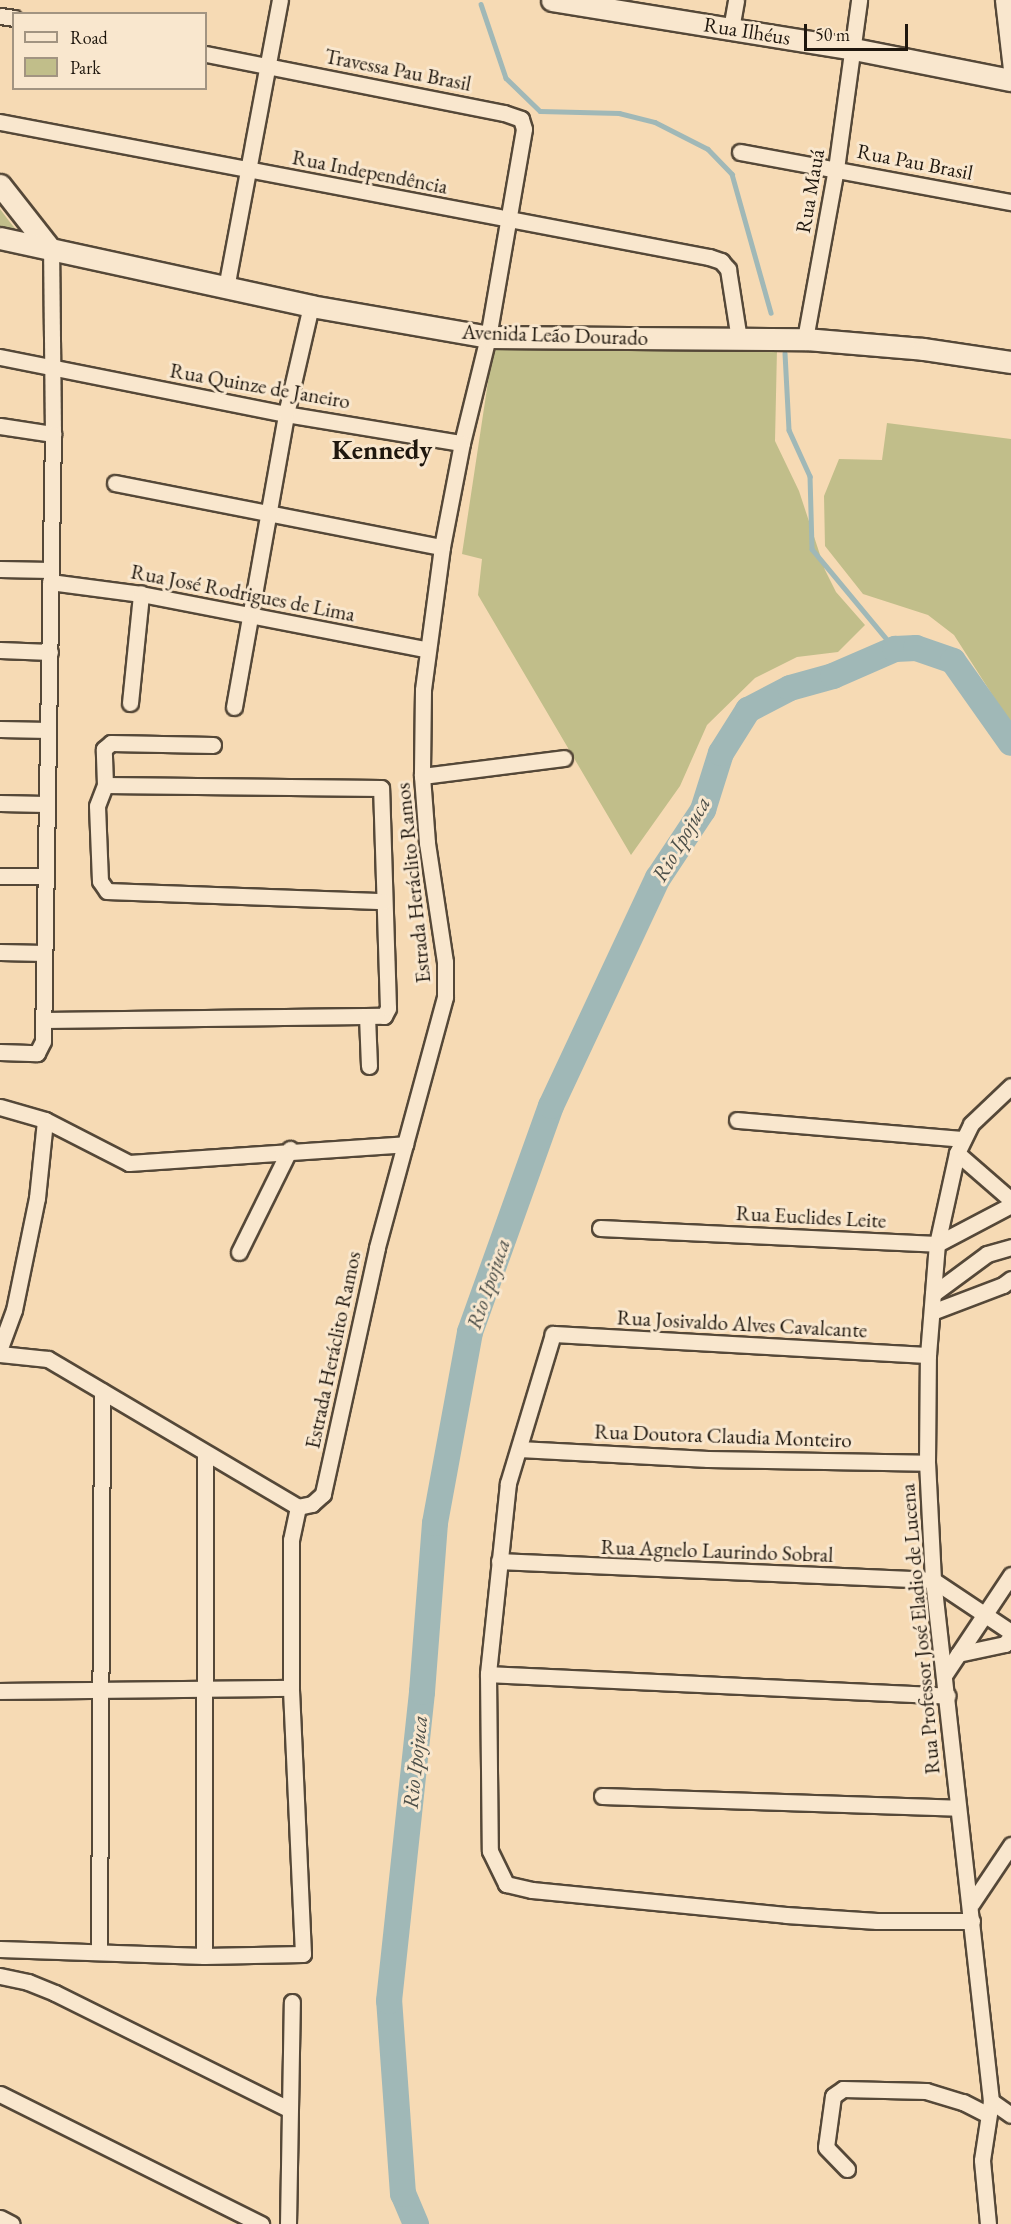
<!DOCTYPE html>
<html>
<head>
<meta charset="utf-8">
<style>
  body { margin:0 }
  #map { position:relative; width:1011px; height:2224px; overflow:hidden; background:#f6dab4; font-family:"EB Garamond",serif }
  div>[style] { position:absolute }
  .green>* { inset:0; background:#c1be8a }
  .stream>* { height:4.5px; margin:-2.25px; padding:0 2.25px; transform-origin:2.25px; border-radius:2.25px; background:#a0b8b7 }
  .river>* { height:26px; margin:-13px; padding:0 13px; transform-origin:13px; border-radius:13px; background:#a0b8b7 }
  .roads { filter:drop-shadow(2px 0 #554838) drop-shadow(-2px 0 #554838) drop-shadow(0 2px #554838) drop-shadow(0 -2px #554838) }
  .street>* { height:15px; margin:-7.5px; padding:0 7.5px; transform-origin:7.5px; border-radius:7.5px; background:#f9e7ce }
  .secondary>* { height:21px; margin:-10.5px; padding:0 10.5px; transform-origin:10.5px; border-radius:10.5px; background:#f9e7ce }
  span { translate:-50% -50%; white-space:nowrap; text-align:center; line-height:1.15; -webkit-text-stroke:6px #f9e7ce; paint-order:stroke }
  .street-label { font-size:21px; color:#1f170e }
  .water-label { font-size:22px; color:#4c4f49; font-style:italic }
  .district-label { font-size:27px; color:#1f170e; font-weight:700 }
  .legend { position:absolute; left:12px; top:12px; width:195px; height:78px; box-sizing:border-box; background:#f9e7ce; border:2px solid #a29481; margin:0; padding:8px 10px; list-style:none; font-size:18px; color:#1f170e }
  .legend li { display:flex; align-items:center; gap:12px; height:30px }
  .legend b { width:30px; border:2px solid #a29481 }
  .scale { position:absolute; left:804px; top:24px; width:104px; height:27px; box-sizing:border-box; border:3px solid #1f170e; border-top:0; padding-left:8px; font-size:18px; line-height:21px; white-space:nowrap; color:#1f170e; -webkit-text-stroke:4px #f9e7ce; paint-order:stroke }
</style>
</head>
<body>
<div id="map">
  <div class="green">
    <i style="clip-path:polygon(0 209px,9px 221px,21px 236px,0 230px)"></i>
    <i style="clip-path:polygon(494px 342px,777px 349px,775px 441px,799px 491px,825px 570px,836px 592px,865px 625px,838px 652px,797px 657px,755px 678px,707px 725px,680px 786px,631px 855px,478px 595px,482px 559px,462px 554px)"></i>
    <i style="clip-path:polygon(887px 423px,1011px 439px,1011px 724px,954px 635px,928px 615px,863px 594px,825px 546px,824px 496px,839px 459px,882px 460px)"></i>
  </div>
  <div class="stream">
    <i style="left:481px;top:4px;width:78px;rotate:71.3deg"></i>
    <i style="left:506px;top:78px;width:47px;rotate:44.1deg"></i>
    <i style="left:540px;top:111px;width:79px;rotate:1.5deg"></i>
    <i style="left:619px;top:113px;width:37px;rotate:14deg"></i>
    <i style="left:655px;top:122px;width:59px;rotate:27deg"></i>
    <i style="left:708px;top:149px;width:35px;rotate:46deg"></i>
    <i style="left:732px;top:174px;width:144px;rotate:74.3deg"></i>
    <i style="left:785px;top:353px;width:77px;rotate:87deg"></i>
    <i style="left:789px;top:430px;width:51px;rotate:65.5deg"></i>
    <i style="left:810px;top:476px;width:73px;rotate:88.4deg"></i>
    <i style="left:812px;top:549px;width:130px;rotate:50.3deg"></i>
  </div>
  <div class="river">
    <i style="left:416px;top:2224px;width:33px;rotate:-113deg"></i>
    <i style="left:403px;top:2194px;width:194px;rotate:-94.1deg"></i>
    <i style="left:389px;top:2001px;width:311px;rotate:-83.9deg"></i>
    <i style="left:422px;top:1692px;width:169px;rotate:-85.6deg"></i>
    <i style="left:435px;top:1523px;width:194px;rotate:-79.6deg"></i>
    <i style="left:470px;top:1332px;width:240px;rotate:-70.3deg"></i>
    <i style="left:551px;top:1106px;width:252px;rotate:-64.9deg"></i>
    <i style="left:658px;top:878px;width:82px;rotate:-56.5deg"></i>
    <i style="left:703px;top:810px;width:60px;rotate:-72.5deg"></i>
    <i style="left:721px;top:753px;width:51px;rotate:-57.9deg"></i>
    <i style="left:748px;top:710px;width:47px;rotate:-27.6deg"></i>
    <i style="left:790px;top:688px;width:45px;rotate:-15.6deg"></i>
    <i style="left:833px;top:676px;width:68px;rotate:-23.5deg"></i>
    <i style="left:895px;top:649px;width:21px;rotate:-3deg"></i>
    <i style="left:916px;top:648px;width:39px;rotate:19deg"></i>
    <i style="left:953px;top:661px;width:100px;rotate:54.7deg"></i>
  </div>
  <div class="roads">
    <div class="street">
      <i style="left:1003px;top:0;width:69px;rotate:83.4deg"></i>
      <i style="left:0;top:16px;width:14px;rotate:8deg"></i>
      <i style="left:731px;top:29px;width:29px;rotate:-80deg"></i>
      <i style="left:206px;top:54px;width:304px;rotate:11.2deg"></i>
      <i style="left:504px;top:113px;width:18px;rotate:19deg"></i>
      <i style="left:521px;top:119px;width:10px;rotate:73deg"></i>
      <i style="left:524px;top:129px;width:211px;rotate:99.8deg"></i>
      <i style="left:488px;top:337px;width:109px;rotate:103.8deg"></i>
      <i style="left:462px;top:443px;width:106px;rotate:100.9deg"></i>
      <i style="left:442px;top:547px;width:144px;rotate:97.6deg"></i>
      <i style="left:423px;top:690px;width:86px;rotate:90.7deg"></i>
      <i style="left:422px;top:776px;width:67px;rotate:85.7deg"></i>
      <i style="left:427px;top:843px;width:120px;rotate:81.4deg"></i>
      <i style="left:445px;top:962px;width:35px;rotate:90deg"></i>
      <i style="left:445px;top:997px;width:260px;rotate:105.2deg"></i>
      <i style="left:377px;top:1248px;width:252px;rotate:102.4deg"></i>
      <i style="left:323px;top:1494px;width:15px;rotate:138deg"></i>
      <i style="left:312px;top:1504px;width:14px;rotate:168deg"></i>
      <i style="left:0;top:122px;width:722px;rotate:10.78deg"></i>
      <i style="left:709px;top:257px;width:13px;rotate:18deg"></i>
      <i style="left:721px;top:261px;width:11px;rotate:49deg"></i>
      <i style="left:728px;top:269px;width:71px;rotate:81.1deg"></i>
      <i style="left:740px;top:152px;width:276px;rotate:10.5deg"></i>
      <i style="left:226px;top:288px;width:293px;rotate:-79.4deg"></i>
      <i style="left:805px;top:339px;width:173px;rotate:-79.7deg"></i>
      <i style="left:836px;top:169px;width:171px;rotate:-82.2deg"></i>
      <i style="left:0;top:357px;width:292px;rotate:11.3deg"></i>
      <i style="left:286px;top:414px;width:178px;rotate:9.4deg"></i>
      <i style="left:0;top:426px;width:54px;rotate:8.6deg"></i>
      <i style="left:53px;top:434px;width:184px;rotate:-90.6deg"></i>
      <i style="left:115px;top:483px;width:333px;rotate:11.1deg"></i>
      <i style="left:0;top:569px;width:50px;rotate:1.1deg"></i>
      <i style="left:50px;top:582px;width:92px;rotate:7.5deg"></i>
      <i style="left:141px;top:594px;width:292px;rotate:11deg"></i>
      <i style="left:0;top:650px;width:50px;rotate:2.3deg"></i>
      <i style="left:130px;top:703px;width:110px;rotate:-84.2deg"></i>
      <i style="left:234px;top:707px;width:298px;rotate:-79.9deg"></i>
      <i style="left:286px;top:414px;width:111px;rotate:-77deg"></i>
      <i style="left:0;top:729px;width:48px;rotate:1.2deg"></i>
      <i style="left:422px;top:776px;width:143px;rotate:-7.2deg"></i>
      <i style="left:105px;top:785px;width:36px;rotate:-92deg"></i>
      <i style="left:104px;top:749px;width:9px;rotate:-41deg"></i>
      <i style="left:111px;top:743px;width:102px;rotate:1.1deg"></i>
      <i style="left:0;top:803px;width:45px;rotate:1.3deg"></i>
      <i style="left:0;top:876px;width:45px"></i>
      <i style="left:0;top:952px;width:44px;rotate:1.3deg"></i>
      <i style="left:367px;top:1016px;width:50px;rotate:87.7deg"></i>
      <i style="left:44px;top:1020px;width:340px;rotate:-0.7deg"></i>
      <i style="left:384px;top:1016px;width:9px;rotate:-63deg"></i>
      <i style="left:388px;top:1008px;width:220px;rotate:-91.8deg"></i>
      <i style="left:381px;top:788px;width:276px;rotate:-179.4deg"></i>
      <i style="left:105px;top:785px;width:22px;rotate:111deg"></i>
      <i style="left:97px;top:806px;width:75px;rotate:87.7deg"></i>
      <i style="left:100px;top:881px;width:12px;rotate:55deg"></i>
      <i style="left:107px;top:891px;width:277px;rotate:2.1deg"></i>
      <i style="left:0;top:1052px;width:37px;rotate:2deg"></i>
      <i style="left:37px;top:1053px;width:13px;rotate:-63deg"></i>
      <i style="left:43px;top:1041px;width:607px;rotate:-89.06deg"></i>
      <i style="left:0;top:1107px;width:47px;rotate:16.1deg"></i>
      <i style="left:45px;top:1120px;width:94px;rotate:27.1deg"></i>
      <i style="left:129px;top:1163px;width:277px;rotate:-3.9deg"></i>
      <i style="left:737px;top:1120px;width:227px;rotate:4.8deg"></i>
      <i style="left:957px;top:1153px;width:72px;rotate:41deg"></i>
      <i style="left:600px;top:1228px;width:337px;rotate:2.7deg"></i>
      <i style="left:937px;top:1244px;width:84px;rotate:-27.8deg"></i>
      <i style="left:239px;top:1252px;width:115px;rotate:-63.7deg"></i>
      <i style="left:933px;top:1294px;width:67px;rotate:-36.5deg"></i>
      <i style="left:987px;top:1254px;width:25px;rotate:-16deg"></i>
      <i style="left:932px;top:1312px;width:76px;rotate:-20.8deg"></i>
      <i style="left:1003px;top:1285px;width:10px;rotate:-37deg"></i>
      <i style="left:0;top:1348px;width:40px;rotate:-69.8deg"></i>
      <i style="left:14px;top:1310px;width:114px;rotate:-78.4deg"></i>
      <i style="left:37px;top:1198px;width:78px;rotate:-84.1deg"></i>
      <i style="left:0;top:1354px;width:48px;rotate:5.9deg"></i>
      <i style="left:48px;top:1359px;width:291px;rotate:30.6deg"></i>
      <i style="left:928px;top:1355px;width:376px;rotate:-176.8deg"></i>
      <i style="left:553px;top:1334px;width:156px;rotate:106.8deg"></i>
      <i style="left:508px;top:1483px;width:192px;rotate:96deg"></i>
      <i style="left:488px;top:1674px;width:177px;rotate:89.4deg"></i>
      <i style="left:490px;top:1851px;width:37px;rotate:64deg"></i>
      <i style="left:506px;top:1884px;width:27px;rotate:13deg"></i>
      <i style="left:532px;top:1890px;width:255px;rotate:5.6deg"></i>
      <i style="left:786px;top:1915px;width:91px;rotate:3.8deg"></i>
      <i style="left:877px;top:1921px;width:95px"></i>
      <i style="left:519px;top:1449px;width:189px;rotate:3deg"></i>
      <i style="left:708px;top:1459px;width:219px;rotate:1deg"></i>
      <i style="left:499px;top:1561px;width:434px;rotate:2.5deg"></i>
      <i style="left:933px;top:1580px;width:94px;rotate:33.7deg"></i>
      <i style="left:958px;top:1654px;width:48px;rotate:-12deg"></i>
      <i style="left:1005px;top:1644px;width:10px;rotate:-53deg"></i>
      <i style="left:488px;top:1674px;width:460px;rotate:2.7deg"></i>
      <i style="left:945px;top:1674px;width:119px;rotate:-56.3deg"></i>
      <i style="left:0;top:1691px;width:291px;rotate:-0.6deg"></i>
      <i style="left:602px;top:1796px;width:356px;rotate:1.9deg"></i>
      <i style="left:972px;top:1903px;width:70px;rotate:-56.1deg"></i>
      <i style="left:0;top:1949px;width:204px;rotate:2deg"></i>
      <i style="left:204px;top:1956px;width:99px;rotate:-1.2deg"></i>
      <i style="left:303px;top:1954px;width:266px;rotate:-92.6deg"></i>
      <i style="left:291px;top:1688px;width:148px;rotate:-90deg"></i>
      <i style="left:291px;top:1540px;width:34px;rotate:-78deg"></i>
      <i style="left:99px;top:1952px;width:561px;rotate:-89.69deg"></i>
      <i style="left:204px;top:1956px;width:502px;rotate:-89.89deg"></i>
      <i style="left:0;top:1976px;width:29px;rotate:12deg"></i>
      <i style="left:28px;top:1982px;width:29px;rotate:22deg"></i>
      <i style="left:55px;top:1993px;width:259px;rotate:26.4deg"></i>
      <i style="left:0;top:2094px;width:292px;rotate:26.5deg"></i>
      <i style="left:991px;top:2101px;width:24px;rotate:35deg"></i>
      <i style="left:847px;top:2169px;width:30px;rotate:-134deg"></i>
      <i style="left:826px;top:2147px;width:51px;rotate:-82.2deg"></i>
      <i style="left:833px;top:2096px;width:12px;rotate:-35deg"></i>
      <i style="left:843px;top:2089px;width:83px;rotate:1.4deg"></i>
      <i style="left:926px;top:2091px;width:39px;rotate:17deg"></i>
      <i style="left:963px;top:2102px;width:28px;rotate:27deg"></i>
      <i style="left:0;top:2218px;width:13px;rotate:27deg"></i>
      <i style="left:288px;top:2224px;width:222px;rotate:-89deg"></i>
      <i style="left:988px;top:2224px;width:64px;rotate:-95.4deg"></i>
      <i style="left:982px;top:2160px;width:60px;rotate:-81.3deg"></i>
      <i style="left:991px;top:2101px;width:524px;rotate:-96.35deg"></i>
      <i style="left:933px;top:1580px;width:117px;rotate:-92.9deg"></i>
      <i style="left:927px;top:1463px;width:108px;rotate:-89.5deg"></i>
      <i style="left:928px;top:1355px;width:111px;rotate:-85.4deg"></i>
      <i style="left:937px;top:1244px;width:93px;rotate:-77.6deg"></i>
      <i style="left:957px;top:1153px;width:32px;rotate:-64deg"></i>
      <i style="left:971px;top:1124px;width:55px;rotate:-43.5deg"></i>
    </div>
    <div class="secondary">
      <i style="left:552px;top:0;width:306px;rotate:9.2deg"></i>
      <i style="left:854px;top:49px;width:160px;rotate:11.2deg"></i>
      <i style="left:0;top:185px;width:83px;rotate:51.9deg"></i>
      <i style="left:0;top:238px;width:318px;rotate:12.3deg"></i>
      <i style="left:311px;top:306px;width:180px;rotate:9.9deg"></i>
      <i style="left:488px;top:337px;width:317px;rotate:0.4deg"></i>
      <i style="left:805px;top:339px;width:118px;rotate:4.8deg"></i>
      <i style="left:923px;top:349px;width:89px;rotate:8.4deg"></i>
    </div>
  </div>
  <div class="street-label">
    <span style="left:747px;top:31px;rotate:9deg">Rua Ilhéus</span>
    <span style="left:398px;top:70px;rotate:11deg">Travessa Pau Brasil</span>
    <span style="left:915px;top:162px;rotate:11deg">Rua Pau Brasil</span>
    <span style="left:370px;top:172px;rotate:11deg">Rua Independência</span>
    <span style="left:810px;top:191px;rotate:-80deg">Rua Mauá</span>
    <span style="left:555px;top:335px;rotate:2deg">Avenida Leão Dourado</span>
    <span style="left:260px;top:386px;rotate:10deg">Rua Quinze de Janeiro</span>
    <span style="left:243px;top:593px;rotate:11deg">Rua José Rodrigues de Lima</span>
    <span style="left:413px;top:883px;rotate:-96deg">Estrada Heráclito Ramos</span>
    <span style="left:811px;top:1217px;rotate:3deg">Rua Euclides Leite</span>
    <span style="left:742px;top:1324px;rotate:3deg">Rua Josivaldo Alves Cavalcante</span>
    <span style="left:333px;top:1350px;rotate:-78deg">Estrada Heráclito Ramos</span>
    <span style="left:723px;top:1436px;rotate:2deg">Rua Doutora Claudia Monteiro</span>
    <span style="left:717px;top:1551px;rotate:2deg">Rua Agnelo Laurindo Sobral</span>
    <span style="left:920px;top:1629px;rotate:-95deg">Rua Professor José Eladio de Lucena</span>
  </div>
  <div class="water-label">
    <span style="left:681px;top:839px;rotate:-60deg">Rio Ipojuca</span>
    <span style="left:488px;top:1284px;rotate:-71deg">Rio Ipojuca</span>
    <span style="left:415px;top:1762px;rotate:-84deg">Rio Ipojuca</span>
  </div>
  <div class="district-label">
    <span style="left:382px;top:450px">Kennedy</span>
  </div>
  <ul class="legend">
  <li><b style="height:8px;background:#f9e7ce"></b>Road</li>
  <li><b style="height:16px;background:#c1be8a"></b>Park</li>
  </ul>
  <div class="scale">50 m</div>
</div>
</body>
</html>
